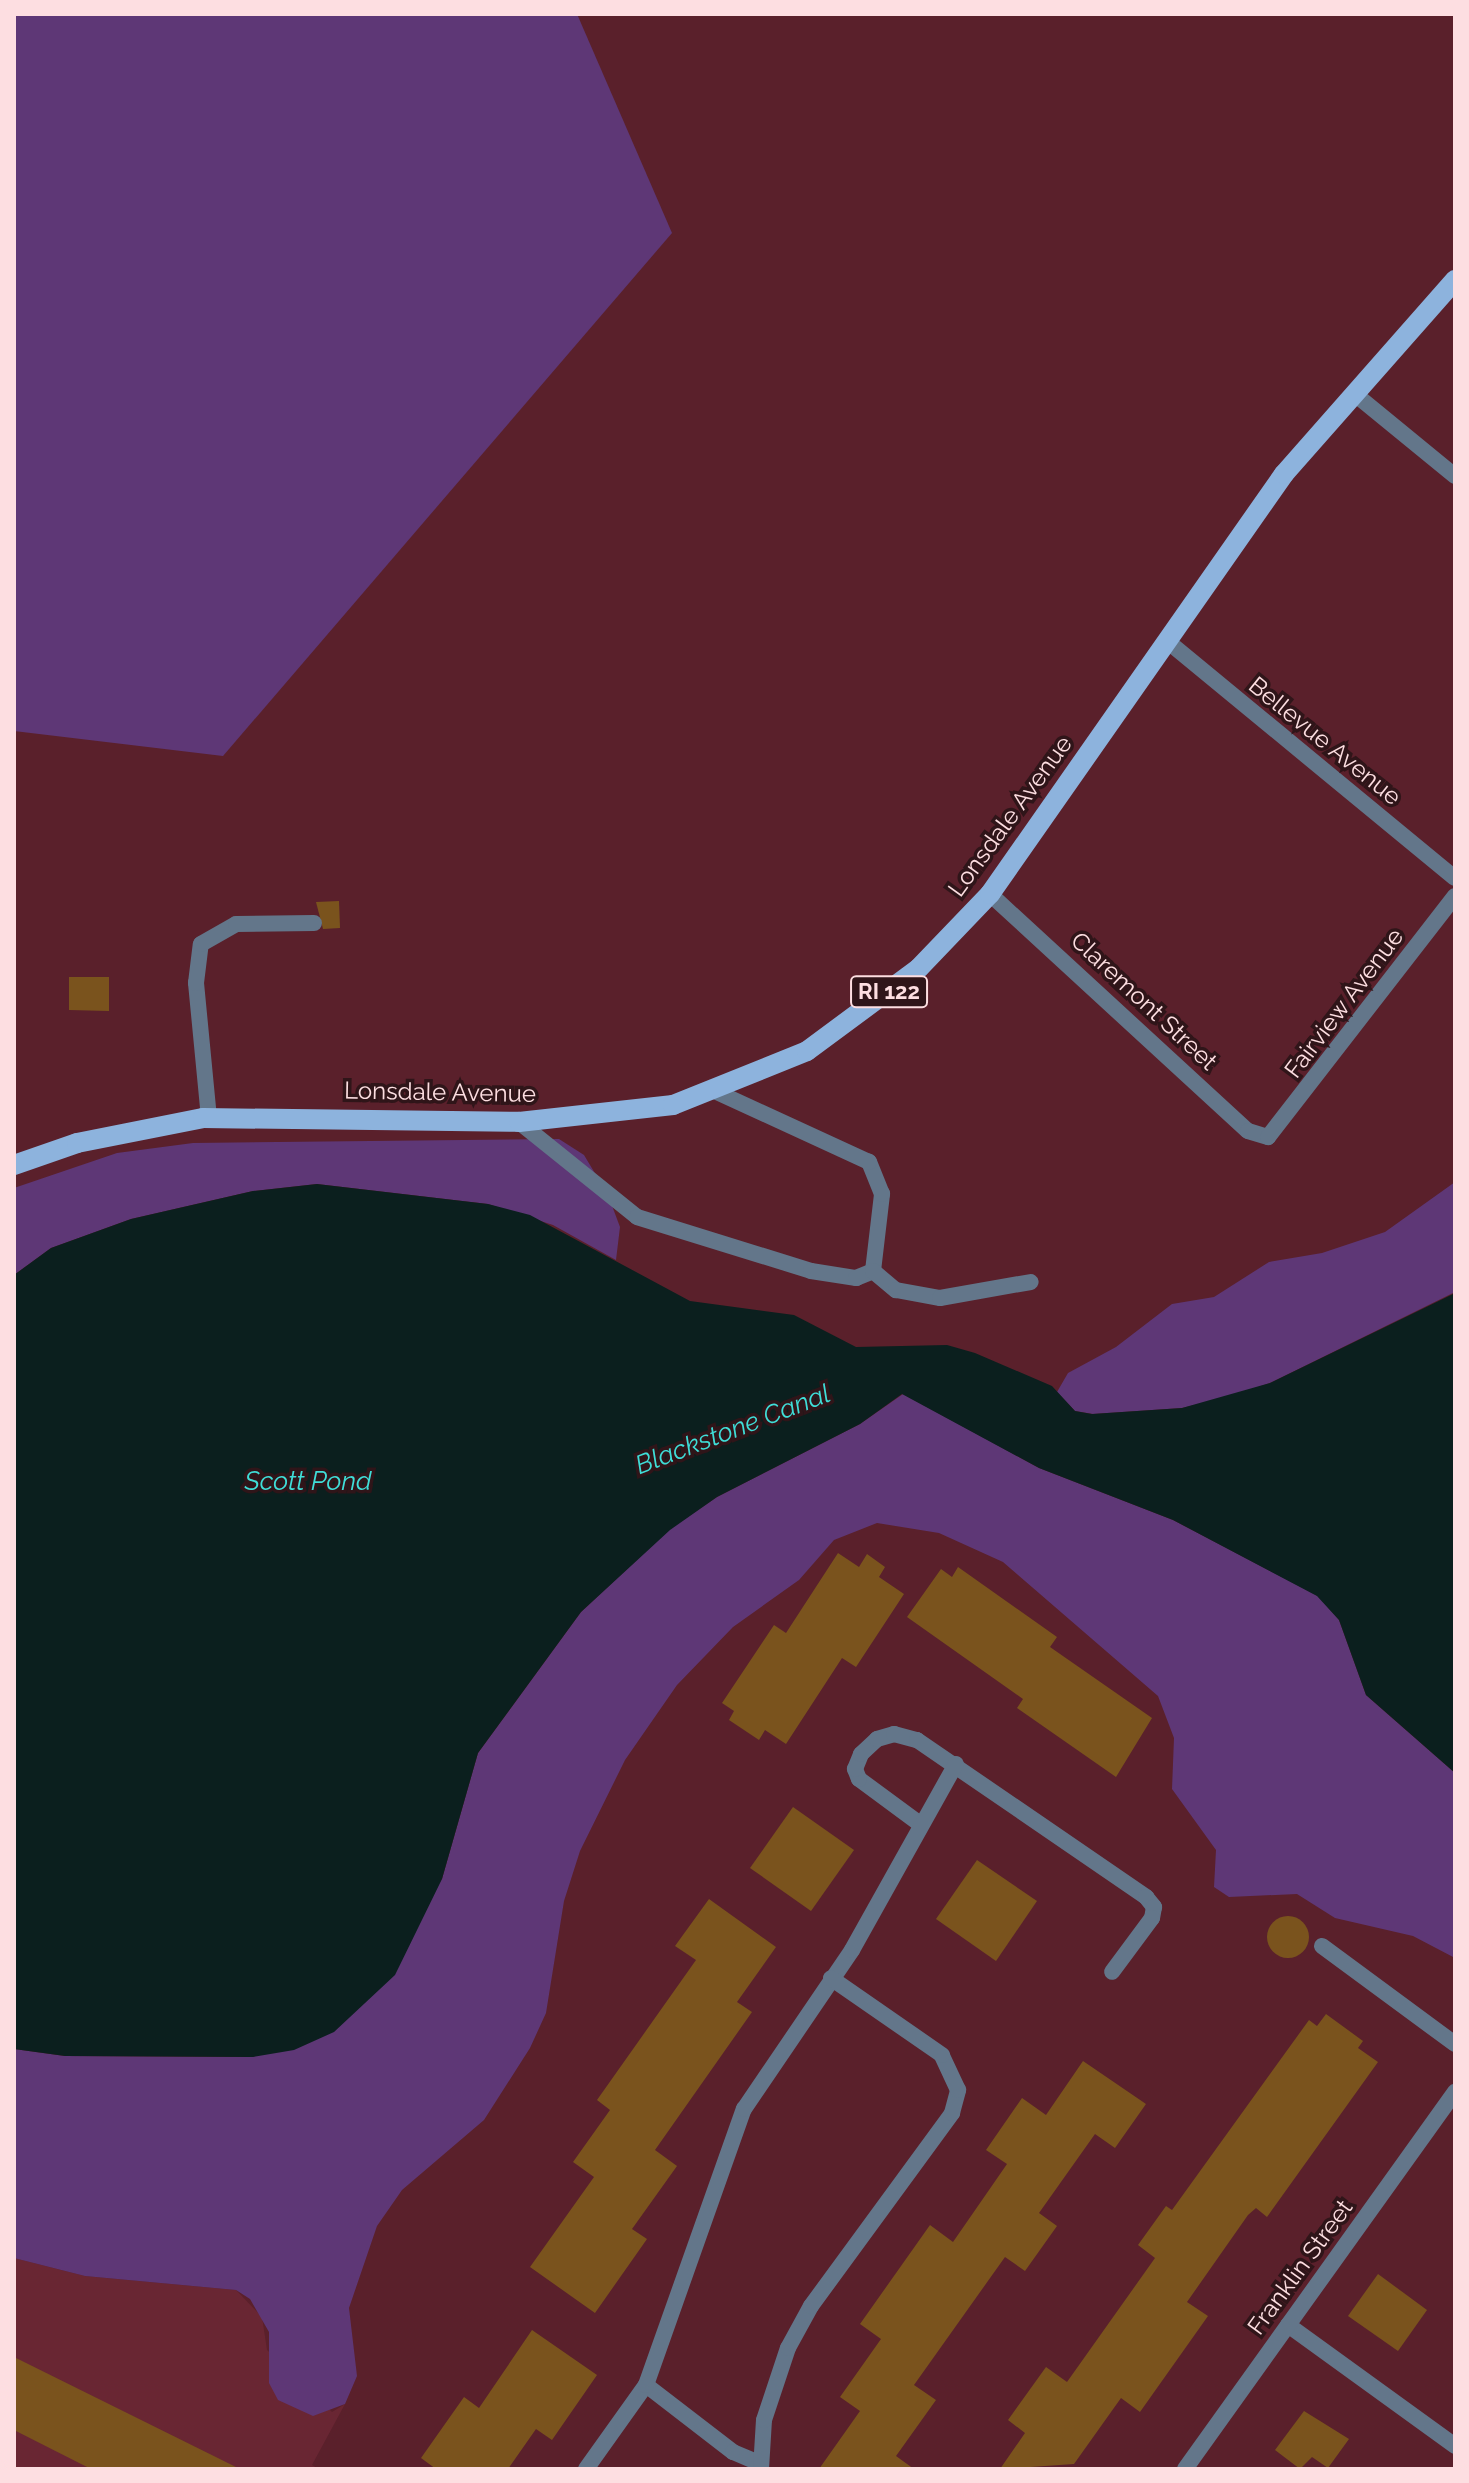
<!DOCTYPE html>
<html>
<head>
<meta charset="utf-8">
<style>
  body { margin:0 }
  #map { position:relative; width:1469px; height:2483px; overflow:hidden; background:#5a202b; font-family:Raleway,sans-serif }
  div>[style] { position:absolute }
  .built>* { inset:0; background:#692633 }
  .green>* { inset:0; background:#5e3776 }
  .water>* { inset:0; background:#0b1f1e }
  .building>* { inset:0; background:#7a531d }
  .round { border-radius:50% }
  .service>* { height:16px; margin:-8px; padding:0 8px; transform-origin:8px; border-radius:8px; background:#63768a }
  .minor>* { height:16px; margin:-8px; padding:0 8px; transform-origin:8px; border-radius:8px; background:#63768a }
  .primary>* { height:20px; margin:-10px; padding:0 10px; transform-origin:10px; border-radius:10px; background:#8db3dd }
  span { translate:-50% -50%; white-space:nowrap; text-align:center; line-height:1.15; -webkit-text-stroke:7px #2f1519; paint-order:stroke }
  .shield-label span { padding:2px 6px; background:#2f1519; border:2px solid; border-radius:6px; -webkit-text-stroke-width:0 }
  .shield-label { font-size:22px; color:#fddee1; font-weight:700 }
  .street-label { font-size:24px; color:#fddee1 }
  .water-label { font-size:26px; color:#3fded8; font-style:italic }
  .frame { position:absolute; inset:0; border:16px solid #fddee1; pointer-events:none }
</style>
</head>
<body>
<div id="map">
  <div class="built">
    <i style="clip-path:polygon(14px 2258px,85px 2276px,236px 2290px,262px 2317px,267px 2350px,332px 2412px,345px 2404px,312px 2465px,319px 2469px,14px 2469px)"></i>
  </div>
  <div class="green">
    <i style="clip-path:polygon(14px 14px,577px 14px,672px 233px,223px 756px,14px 731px)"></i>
    <i style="clip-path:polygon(559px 1139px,584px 1155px,608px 1195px,620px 1227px,616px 1260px,553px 1225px,488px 1204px,317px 1184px,253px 1191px,131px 1219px,51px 1248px,14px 1275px,14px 1188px,117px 1153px,193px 1143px)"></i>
    <i style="clip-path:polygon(1455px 1182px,1453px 1293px,1270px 1383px,1225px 1398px,1182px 1408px,1093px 1414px,1075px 1411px,1057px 1392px,1068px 1373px,1116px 1347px,1172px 1304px,1214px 1297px,1269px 1262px,1322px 1253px,1385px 1232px)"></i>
    <i style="clip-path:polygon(903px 1394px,1039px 1468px,1173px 1520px,1318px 1596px,1339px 1620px,1366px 1695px,1455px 1773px,1455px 1958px,1413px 1936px,1335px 1918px,1297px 1894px,1229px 1897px,1214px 1887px,1216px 1850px,1172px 1789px,1174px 1738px,1158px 1696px,1003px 1562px,939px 1533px,877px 1523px,834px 1540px,799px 1580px,733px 1627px,677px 1685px,625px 1760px,580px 1851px,564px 1901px,546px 2013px,530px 2048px,484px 2120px,402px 2190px,377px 2226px,349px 2308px,357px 2376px,345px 2404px,313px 2416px,278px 2400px,269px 2383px,269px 2332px,250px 2299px,236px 2290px,85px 2276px,14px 2258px,14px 2049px,65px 2056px,253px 2057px,442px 1879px,478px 1753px,581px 1612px,670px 1529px,717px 1497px,860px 1424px)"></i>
  </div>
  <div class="water">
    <i style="clip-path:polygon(317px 1184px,488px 1204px,530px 1215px,690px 1301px,794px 1315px,856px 1347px,947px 1345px,975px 1353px,1052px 1386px,1075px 1411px,1092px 1414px,1182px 1408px,1270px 1383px,1455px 1293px,1455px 1773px,1366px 1695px,1339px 1620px,1317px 1596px,1173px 1520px,1039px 1468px,902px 1394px,860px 1424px,717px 1497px,670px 1530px,581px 1612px,478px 1753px,442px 1879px,395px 1975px,334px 2032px,294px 2050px,253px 2057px,65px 2056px,14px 2049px,14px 1275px,51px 1248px,131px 1219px,253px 1191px)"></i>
  </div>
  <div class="building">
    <i style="clip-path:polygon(339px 901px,340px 928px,323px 929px,316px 902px)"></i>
    <i style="clip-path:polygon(69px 977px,109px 977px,109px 1011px,69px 1010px)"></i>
    <i style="clip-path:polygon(838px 1553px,859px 1567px,867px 1554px,885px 1567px,879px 1577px,904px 1594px,856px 1667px,842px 1658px,786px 1744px,765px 1730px,759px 1740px,729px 1720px,734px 1711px,722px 1703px,774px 1625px,786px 1633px)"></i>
    <i style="clip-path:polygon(958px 1567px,1057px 1637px,1050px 1647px,1152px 1718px,1116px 1777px,1017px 1708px,1023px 1699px,907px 1617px,941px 1569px,952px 1577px)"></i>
    <i style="clip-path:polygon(793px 1807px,854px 1850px,811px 1911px,750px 1868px)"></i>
    <i style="clip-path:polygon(977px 1860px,1037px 1901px,996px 1961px,936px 1919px)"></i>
    <i style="clip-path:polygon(709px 1899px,776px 1947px,737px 2002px,752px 2012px,655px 2150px,677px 2166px,632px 2229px,647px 2239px,595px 2313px,530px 2267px,594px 2177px,573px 2162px,610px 2110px,597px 2100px,696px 1960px,675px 1946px)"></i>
    <i class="round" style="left:1267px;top:1916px;width:42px;height:42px"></i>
    <i style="clip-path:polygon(1326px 2014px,1363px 2041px,1358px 2048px,1378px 2062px,1267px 2217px,1256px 2208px,1248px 2215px,1187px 2302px,1208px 2316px,1140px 2412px,1121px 2398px,1074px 2464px,1000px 2469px,1025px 2433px,1008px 2420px,1046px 2367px,1067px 2382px,1155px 2258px,1138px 2245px,1166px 2206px,1172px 2210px,1309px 2020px,1317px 2026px)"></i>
    <i style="clip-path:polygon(1083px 2061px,1146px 2104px,1115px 2148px,1095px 2134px,1039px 2213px,1057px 2226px,1025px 2271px,1005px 2257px,914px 2385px,936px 2400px,896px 2456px,914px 2469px,819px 2469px,860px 2411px,840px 2397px,881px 2339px,860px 2324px,930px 2225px,953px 2242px,1007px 2164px,986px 2150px,1022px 2098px,1046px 2115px)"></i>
    <i style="clip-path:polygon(1378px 2274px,1427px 2310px,1398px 2351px,1348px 2316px)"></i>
    <i style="clip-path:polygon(532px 2330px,597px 2375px,552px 2440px,536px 2429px,508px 2469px,436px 2469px,421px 2458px,464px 2397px,479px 2408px)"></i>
    <i style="clip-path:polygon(14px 2357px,240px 2469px,91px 2469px,14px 2430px)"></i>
    <i style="clip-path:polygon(1304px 2411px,1349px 2439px,1328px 2468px,1312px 2457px,1300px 2469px,1275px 2450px)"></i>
  </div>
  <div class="service">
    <i style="left:209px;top:1118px;width:136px;rotate:-95.5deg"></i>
    <i style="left:196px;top:983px;width:39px;rotate:-83deg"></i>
    <i style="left:201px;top:944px;width:40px;rotate:-29.7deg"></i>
    <i style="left:236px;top:924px;width:78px;rotate:-0.7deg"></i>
    <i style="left:920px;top:1824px;width:76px;rotate:-143.6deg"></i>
    <i style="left:859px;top:1779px;width:11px;rotate:-112deg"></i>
    <i style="left:855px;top:1769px;width:16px;rotate:-68deg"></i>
    <i style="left:861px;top:1754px;width:22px;rotate:-43deg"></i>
    <i style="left:877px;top:1739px;width:18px;rotate:-16deg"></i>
    <i style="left:894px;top:1734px;width:24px;rotate:15deg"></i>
    <i style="left:917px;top:1740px;width:278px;rotate:34.4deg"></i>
    <i style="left:1146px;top:1897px;width:13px;rotate:51deg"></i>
    <i style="left:1154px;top:1907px;width:11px;rotate:100deg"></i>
    <i style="left:1152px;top:1918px;width:67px;rotate:126.5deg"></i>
    <i style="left:646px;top:2385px;width:110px;rotate:37.6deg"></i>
    <i style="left:733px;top:2452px;width:28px;rotate:23deg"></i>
    <i style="left:586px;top:2469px;width:103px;rotate:-54.5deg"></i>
    <i style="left:646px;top:2385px;width:293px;rotate:-70.5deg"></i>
    <i style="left:744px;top:2109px;width:192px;rotate:-55.8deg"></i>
    <i style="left:852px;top:1950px;width:213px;rotate:-60.8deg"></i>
    <i style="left:761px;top:2469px;width:49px;rotate:-86.5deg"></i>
    <i style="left:764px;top:2420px;width:76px;rotate:-71.6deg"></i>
    <i style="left:788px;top:2348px;width:48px;rotate:-61.3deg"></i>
    <i style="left:811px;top:2306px;width:239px;rotate:-53.8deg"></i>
    <i style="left:952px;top:2113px;width:24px;rotate:-75deg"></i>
    <i style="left:958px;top:2090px;width:38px;rotate:-115deg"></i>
    <i style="left:942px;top:2055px;width:135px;rotate:-145.3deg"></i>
  </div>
  <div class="minor">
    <i style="left:1356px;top:395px;width:128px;rotate:39.3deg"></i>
    <i style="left:1166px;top:640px;width:374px;rotate:39.5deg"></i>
    <i style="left:990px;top:894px;width:350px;rotate:42.6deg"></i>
    <i style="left:1248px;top:1131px;width:21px;rotate:17deg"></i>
    <i style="left:1268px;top:1137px;width:305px;rotate:-52.2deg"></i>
    <i style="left:519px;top:1122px;width:151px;rotate:38.8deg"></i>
    <i style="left:637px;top:1217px;width:182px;rotate:17.2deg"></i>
    <i style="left:811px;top:1271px;width:46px;rotate:8.8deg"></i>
    <i style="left:856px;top:1278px;width:18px;rotate:-22deg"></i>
    <i style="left:873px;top:1271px;width:78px;rotate:-83.3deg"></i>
    <i style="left:882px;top:1194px;width:35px;rotate:-112deg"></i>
    <i style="left:869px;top:1162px;width:167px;rotate:-155.3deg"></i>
    <i style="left:873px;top:1271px;width:30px;rotate:40deg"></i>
    <i style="left:896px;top:1290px;width:45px;rotate:10.3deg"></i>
    <i style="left:940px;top:1298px;width:92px;rotate:-10deg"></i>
    <i style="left:1322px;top:1946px;width:165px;rotate:36.4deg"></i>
    <i style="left:1288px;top:2325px;width:206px;rotate:35.9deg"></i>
    <i style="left:1185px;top:2469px;width:464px;rotate:-54.4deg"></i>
  </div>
  <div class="primary">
    <i style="left:14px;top:1165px;width:67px;rotate:-19.2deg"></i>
    <i style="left:77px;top:1143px;width:128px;rotate:-11.2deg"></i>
    <i style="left:203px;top:1118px;width:316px;rotate:0.7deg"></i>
    <i style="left:519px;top:1122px;width:155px;rotate:-6.3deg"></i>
    <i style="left:673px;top:1105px;width:144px;rotate:-21.9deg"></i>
    <i style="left:807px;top:1051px;width:139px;rotate:-36.5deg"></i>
    <i style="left:919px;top:968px;width:103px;rotate:-46.2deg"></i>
    <i style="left:990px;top:894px;width:513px;rotate:-55.01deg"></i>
    <i style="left:1284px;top:474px;width:259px;rotate:-48.6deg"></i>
  </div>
  <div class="shield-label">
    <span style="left:889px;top:992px">RI 122</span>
  </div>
  <div class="street-label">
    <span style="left:1325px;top:741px;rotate:39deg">Bellevue Avenue</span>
    <span style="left:1010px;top:816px;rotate:-54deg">Lonsdale Avenue</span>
    <span style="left:1144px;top:1001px;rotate:43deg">Claremont Street</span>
    <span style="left:1344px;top:1003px;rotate:-53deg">Fairview Avenue</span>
    <span style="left:440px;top:1092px;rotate:1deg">Lonsdale Avenue</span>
    <span style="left:1300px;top:2267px;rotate:-54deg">Franklin Street</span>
  </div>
  <div class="water-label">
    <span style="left:733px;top:1430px;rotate:-21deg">Blackstone Canal</span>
    <span style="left:308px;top:1482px">Scott Pond</span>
  </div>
  <div class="frame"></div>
</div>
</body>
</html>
